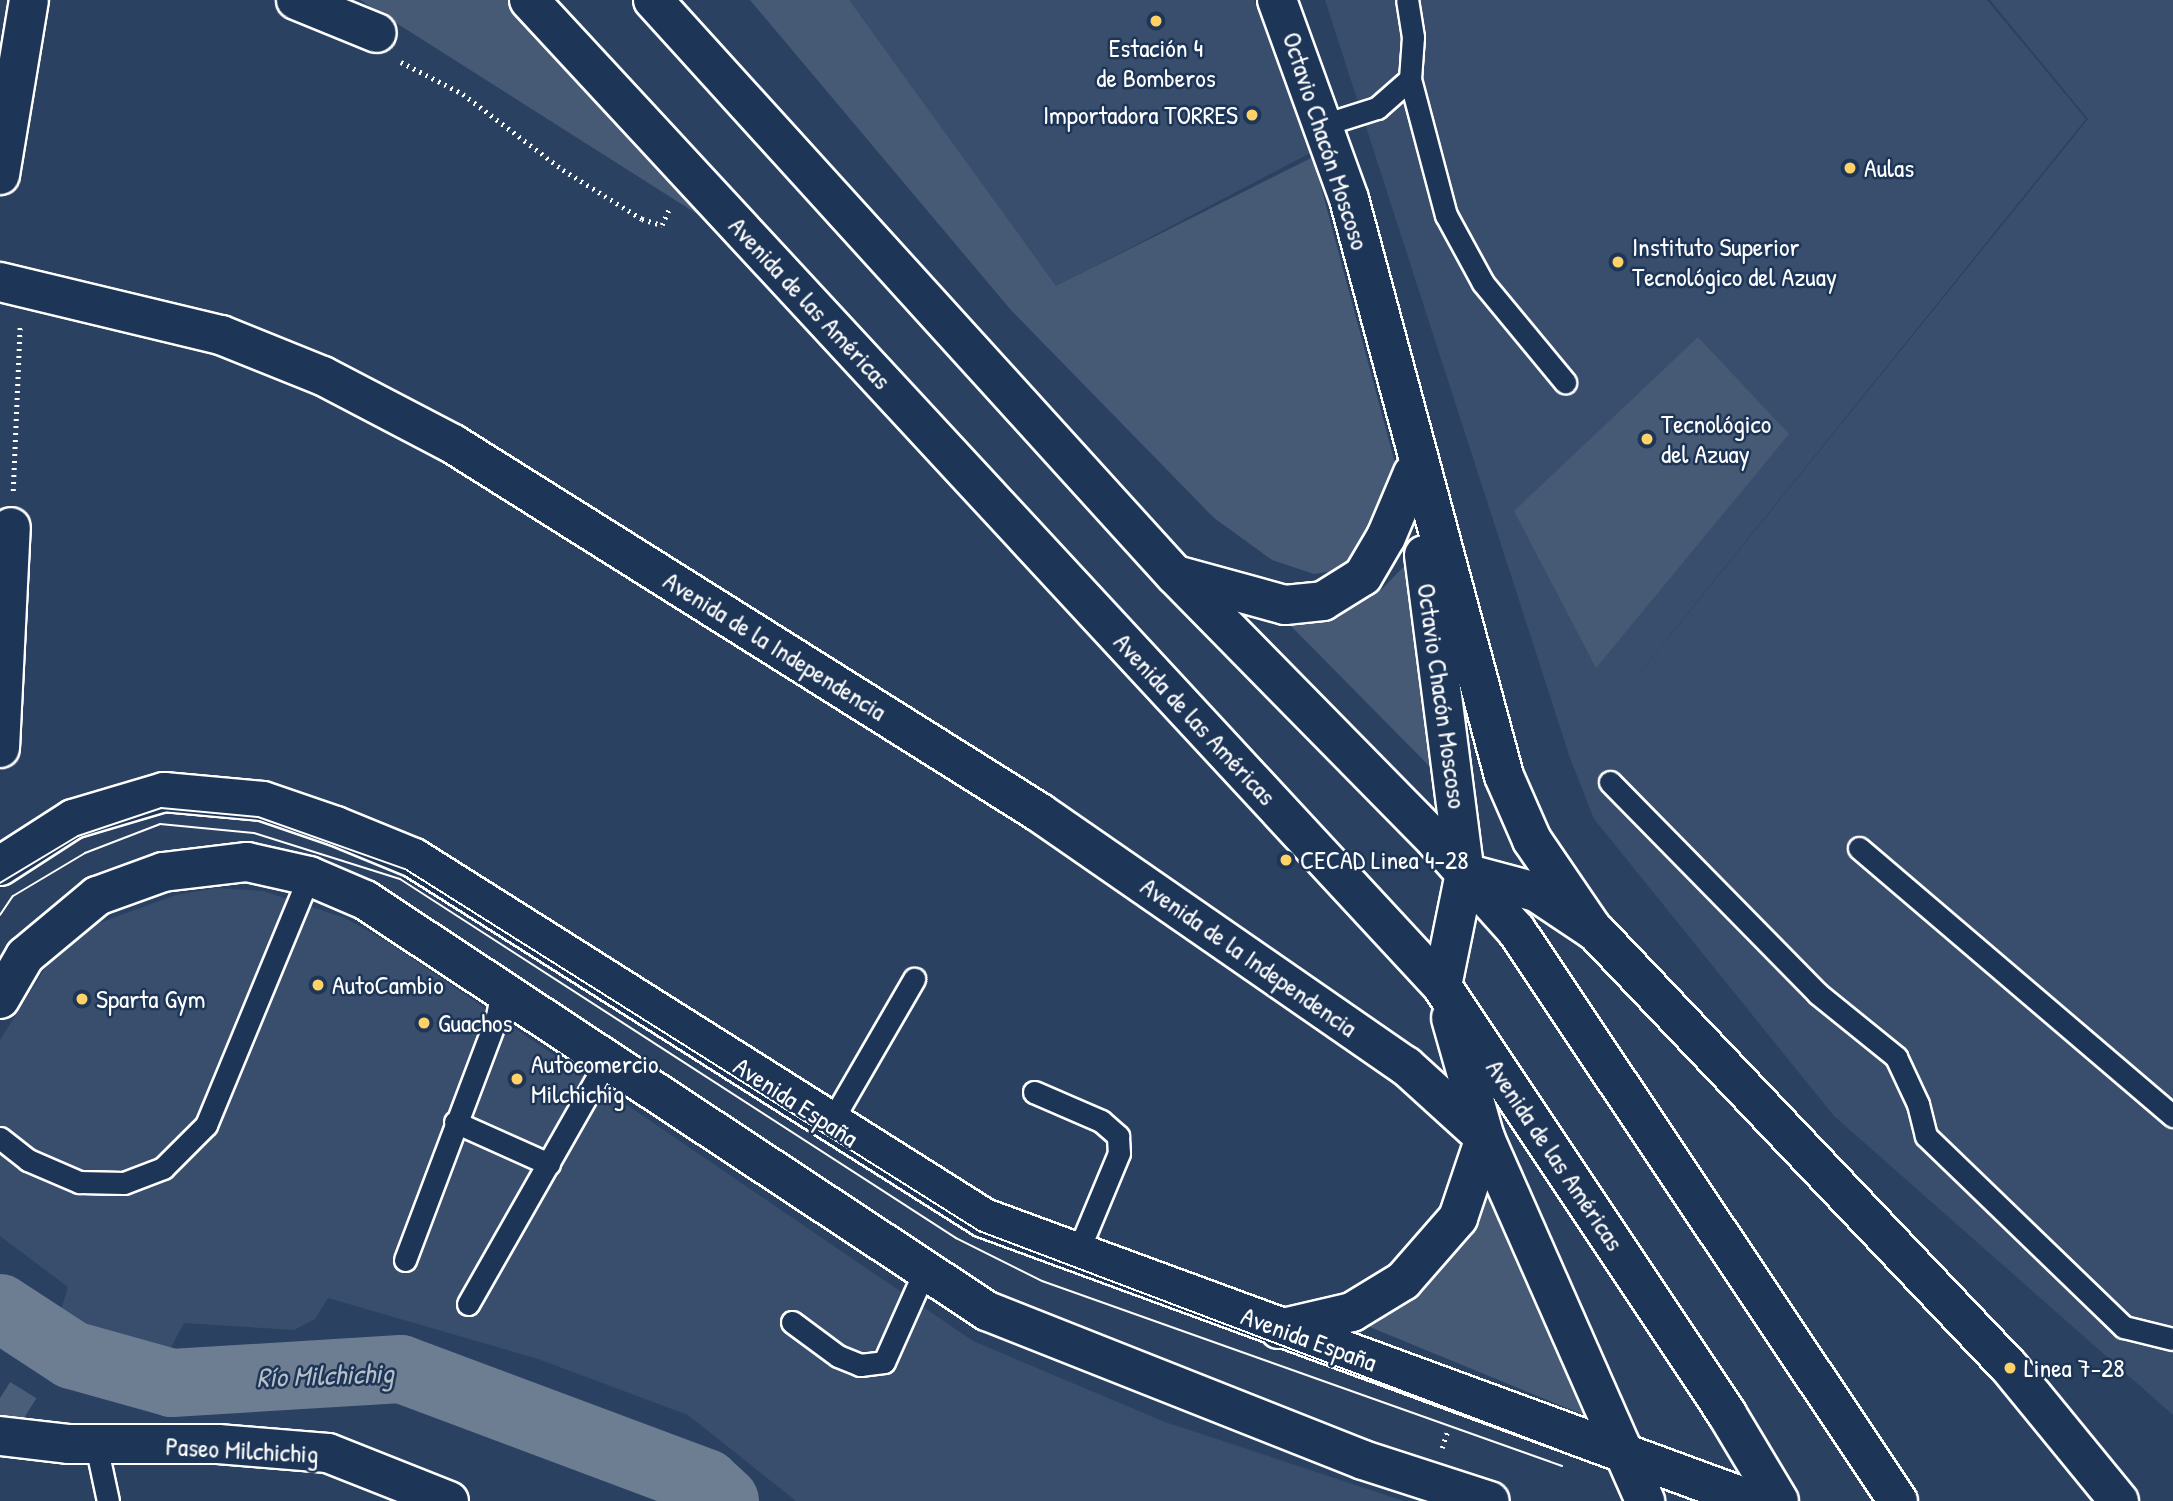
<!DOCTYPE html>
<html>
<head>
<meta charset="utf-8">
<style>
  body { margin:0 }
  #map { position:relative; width:2173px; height:1501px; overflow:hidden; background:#2a4161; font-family:"Patrick Hand",sans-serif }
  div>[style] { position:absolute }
  .built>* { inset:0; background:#394e6c }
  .green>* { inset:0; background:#465975 }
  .river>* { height:68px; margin:-34px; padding:0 34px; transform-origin:34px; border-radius:34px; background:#6d7d92 }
  .minor-tunnel>* { height:38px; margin-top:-19px; transform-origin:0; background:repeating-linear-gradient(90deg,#4a5e79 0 38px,transparent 0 57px) }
  .path>* { height:4.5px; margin-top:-2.25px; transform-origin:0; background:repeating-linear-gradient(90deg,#fff 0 2px,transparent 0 7px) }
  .roads { filter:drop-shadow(2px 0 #fff) drop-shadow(-2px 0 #fff) drop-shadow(0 2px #fff) drop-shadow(0 -2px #fff) }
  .service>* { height:21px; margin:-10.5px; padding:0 10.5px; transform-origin:10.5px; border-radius:10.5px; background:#1d3557 }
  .minor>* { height:38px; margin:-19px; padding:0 19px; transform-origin:19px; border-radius:19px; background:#1d3557 }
  .tertiary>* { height:38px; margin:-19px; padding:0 19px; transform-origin:19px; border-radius:19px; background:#1d3557 }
  .secondary>* { height:38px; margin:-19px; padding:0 19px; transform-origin:19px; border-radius:19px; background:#1d3557 }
  .primary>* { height:38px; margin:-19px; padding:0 19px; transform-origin:19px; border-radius:19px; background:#1d3557 }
  .tram>* { height:2px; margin:-1px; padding:0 1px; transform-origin:1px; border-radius:1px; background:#fff }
  .dots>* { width:19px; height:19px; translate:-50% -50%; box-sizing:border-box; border:4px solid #1d3557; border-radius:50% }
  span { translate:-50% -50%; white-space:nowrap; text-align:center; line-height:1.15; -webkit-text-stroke:5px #1d3557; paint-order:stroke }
  .poi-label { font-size:26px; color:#fff }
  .right { translate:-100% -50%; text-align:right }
  .left { translate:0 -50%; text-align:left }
  .street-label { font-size:26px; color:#fff }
  .water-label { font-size:28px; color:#b6bec8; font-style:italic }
</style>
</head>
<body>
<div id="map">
  <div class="built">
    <i style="clip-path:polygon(841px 0,1254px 0,1312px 152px,1056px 287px)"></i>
    <i style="clip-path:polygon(1325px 0,1987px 0,2086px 119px,1575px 753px,2088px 119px,1990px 0,2173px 0,2173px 1415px,1834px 1116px,1594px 819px,1570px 758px)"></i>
    <i style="clip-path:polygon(216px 888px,263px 891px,345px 918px,388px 942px,973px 1341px,1165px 1422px,1404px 1501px,796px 1501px,688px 1415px,538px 1359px,328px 1298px,315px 1319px,294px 1330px,184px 1323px,167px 1355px,108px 1353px,58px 1320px,68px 1287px,0 1236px,0 1040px,54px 954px,91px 926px,176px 895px)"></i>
  </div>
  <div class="green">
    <i style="clip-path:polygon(360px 0,515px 0,746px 245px)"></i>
    <i style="clip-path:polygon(750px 0,849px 0,1056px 286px,1313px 157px,1399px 478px,1345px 569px,1314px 574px,1272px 560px,1214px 518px,1010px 309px)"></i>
    <i style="clip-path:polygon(1698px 337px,1789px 434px,1596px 668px,1514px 511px)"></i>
    <i style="clip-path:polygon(1411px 559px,1442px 779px,1285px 620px,1330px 617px,1348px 610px,1382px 589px)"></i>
    <i style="clip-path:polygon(1489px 1174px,1596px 1420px,1360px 1323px)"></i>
  </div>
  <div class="river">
    <i style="left:0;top:1308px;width:86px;rotate:33.1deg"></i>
    <i style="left:72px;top:1355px;width:104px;rotate:15.6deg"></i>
    <i style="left:172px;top:1383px;width:229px;rotate:-3.5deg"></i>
    <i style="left:401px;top:1369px;width:326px;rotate:20.5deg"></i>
    <i style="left:706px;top:1483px;width:26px;rotate:43deg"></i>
  </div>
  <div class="minor-tunnel">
    <i style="left:0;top:1398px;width:31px;rotate:32deg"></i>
  </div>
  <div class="path">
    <i style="left:401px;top:62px;width:70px;rotate:27.3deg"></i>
    <i style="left:463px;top:94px;width:126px;rotate:37.2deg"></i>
    <i style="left:563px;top:170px;width:93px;rotate:31.8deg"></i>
    <i style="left:642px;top:219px;width:21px;rotate:17deg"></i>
    <i style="left:662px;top:225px;width:17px;rotate:-66deg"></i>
    <i style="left:13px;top:491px;width:166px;rotate:-87.6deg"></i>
    <i style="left:1442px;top:1448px;width:20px;rotate:-72deg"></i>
  </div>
  <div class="roads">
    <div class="service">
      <i style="left:1410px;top:79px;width:141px;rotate:75.2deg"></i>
      <i style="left:1446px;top:215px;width:77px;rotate:61.4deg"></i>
      <i style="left:1483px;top:283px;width:129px;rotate:50.4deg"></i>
      <i style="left:1323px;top:125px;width:57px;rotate:-17.5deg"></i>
      <i style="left:1377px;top:108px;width:44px;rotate:-41.3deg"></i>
      <i style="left:1410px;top:79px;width:42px;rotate:-85.9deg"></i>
      <i style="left:1413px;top:37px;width:37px;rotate:-99deg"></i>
      <i style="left:1610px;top:782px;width:296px;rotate:45.5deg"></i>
      <i style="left:1817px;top:993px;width:102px;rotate:39deg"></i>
      <i style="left:1896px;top:1057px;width:52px;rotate:64.9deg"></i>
      <i style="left:1918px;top:1104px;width:33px;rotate:76deg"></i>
      <i style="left:1926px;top:1136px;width:275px;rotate:44deg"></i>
      <i style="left:2124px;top:1327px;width:50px;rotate:13.8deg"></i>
      <i style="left:1859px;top:848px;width:413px;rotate:40.5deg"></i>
      <i style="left:1034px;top:1092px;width:73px;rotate:23.4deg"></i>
      <i style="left:1101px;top:1121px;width:23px;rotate:41deg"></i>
      <i style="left:1118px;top:1136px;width:17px;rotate:87deg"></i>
      <i style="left:1119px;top:1153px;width:109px;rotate:112.6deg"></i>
      <i style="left:455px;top:1122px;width:103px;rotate:24.1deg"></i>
      <i style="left:830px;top:1124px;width:168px;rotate:-59.9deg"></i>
      <i style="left:0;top:1138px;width:36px;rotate:38deg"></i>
      <i style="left:28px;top:1160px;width:56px;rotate:23.3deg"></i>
      <i style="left:79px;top:1182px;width:45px;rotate:1.3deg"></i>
      <i style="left:124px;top:1183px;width:42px;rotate:-21deg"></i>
      <i style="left:163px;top:1168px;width:61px;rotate:-45deg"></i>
      <i style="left:206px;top:1125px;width:269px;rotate:-67.5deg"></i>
      <i style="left:405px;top:1260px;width:261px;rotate:-69.3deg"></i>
      <i style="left:497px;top:1016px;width:25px;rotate:-79deg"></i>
      <i style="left:468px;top:1304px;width:282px;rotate:-60.3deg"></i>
      <i style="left:792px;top:1322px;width:57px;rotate:36.5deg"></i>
      <i style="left:838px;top:1356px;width:24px;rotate:22deg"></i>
      <i style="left:860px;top:1365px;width:24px;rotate:-7deg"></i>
      <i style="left:884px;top:1362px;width:101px;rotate:-66deg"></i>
      <i style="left:96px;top:1445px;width:57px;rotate:77.9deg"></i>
    </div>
    <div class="minor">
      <i style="left:296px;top:0;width:87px;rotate:22.2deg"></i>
      <i style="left:0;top:175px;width:177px;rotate:-80.6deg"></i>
      <i style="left:0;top:748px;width:221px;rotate:-87.2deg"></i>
      <i style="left:0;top:1436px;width:68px;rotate:6.7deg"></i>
      <i style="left:68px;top:1444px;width:150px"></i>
      <i style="left:218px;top:1444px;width:110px;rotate:4.7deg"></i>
      <i style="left:328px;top:1453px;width:130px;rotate:21.6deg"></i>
    </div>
    <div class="tertiary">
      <i style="left:1277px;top:0;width:212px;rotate:70.1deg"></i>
      <i style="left:1349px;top:199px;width:597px;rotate:74.96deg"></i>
      <i style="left:1504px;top:776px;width:70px;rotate:66.4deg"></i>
      <i style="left:1532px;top:840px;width:110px;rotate:55.7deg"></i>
      <i style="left:0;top:282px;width:227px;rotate:13.5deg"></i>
      <i style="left:221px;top:335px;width:110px;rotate:21.9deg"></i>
      <i style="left:323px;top:376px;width:147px;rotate:27.6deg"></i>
      <i style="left:453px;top:444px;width:693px;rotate:32.15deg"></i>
      <i style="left:1040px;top:813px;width:445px;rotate:34.7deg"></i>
      <i style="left:1406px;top:1066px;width:107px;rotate:42.3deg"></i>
      <i style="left:1424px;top:555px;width:321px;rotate:82.7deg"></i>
      <i style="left:1465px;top:873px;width:115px;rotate:101.5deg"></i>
    </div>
    <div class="secondary">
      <i style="left:0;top:866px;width:87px;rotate:-32.8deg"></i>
      <i style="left:73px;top:819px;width:95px;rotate:-16.5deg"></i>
      <i style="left:164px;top:792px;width:99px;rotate:5.2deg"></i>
      <i style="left:263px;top:801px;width:77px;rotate:18.9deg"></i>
      <i style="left:336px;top:826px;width:84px;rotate:22.3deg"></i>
      <i style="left:414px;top:858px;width:674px;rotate:32.28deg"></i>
      <i style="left:984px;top:1218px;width:820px;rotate:20.18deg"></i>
      <i style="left:0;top:999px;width:50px;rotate:-59.8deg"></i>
      <i style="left:25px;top:956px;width:94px;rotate:-39.8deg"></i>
      <i style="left:97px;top:896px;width:70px;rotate:-20deg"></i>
      <i style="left:163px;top:872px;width:85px;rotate:-6.8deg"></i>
      <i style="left:247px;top:862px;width:64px;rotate:12.7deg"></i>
      <i style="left:309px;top:876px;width:61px;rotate:23.2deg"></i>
      <i style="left:365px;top:900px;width:746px;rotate:33.46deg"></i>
      <i style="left:987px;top:1311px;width:404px;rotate:21.6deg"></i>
      <i style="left:1363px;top:1460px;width:133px;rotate:17.9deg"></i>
      <i style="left:1279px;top:1329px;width:75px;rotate:-13.1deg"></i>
      <i style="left:1352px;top:1312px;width:60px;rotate:-31.3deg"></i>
      <i style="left:1403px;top:1281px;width:84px;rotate:-48.9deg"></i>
      <i style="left:1458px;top:1218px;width:84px;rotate:-71.4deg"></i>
    </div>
    <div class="primary">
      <i style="left:529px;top:0;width:1344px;rotate:47.2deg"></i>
      <i style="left:1442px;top:986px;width:514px;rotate:56.34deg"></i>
      <i style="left:1727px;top:1414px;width:101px;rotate:59.1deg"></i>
      <i style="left:653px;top:0;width:777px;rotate:47.77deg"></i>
      <i style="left:1175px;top:575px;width:374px;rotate:45.5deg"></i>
      <i style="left:1437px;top:842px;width:118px;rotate:48.1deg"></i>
      <i style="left:1516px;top:930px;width:687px;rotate:56.22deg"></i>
      <i style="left:1176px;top:575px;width:113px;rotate:15.4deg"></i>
      <i style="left:1285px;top:605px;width:38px;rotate:-6deg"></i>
      <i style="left:1323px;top:601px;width:47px;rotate:-32deg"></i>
      <i style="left:1363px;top:576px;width:45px;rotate:-59.5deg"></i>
      <i style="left:1386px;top:537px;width:69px;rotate:-67.1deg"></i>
      <i style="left:1465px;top:873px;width:73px;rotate:15deg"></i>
      <i style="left:1536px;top:892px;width:72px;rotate:33.7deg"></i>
      <i style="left:1596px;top:932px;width:601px;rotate:46.48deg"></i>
      <i style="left:2010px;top:1368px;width:172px;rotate:50.7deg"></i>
      <i style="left:1451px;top:1018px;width:125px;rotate:74.2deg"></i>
      <i style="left:1485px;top:1138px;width:397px;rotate:66.2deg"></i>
    </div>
  </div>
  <div class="tram">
    <i style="left:0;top:883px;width:91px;rotate:-31.1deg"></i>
    <i style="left:78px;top:836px;width:88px;rotate:-18.6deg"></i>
    <i style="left:161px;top:808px;width:97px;rotate:5.3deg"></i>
    <i style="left:258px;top:817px;width:156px;rotate:19.5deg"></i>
    <i style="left:405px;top:869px;width:679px;rotate:32.24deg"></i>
    <i style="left:979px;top:1231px;width:619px;rotate:20.72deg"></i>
    <i style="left:0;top:915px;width:23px;rotate:-56deg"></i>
    <i style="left:13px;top:896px;width:84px;rotate:-30.8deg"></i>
    <i style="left:85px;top:853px;width:80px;rotate:-21.1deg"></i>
    <i style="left:160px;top:824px;width:94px;rotate:5.5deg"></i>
    <i style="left:254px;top:833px;width:153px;rotate:17.5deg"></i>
    <i style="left:400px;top:879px;width:662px;rotate:32.85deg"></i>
    <i style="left:956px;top:1238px;width:96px;rotate:26.6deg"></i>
    <i style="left:1042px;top:1281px;width:552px;rotate:19.58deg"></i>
  </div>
  <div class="dots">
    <i style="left:1156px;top:21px;background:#ffd166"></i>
    <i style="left:1252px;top:115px;background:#ffd166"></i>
    <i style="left:1850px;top:168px;background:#ffd166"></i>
    <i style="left:1618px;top:262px;background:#ffd166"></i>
    <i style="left:1647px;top:439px;background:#ffd166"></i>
    <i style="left:1286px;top:860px;background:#ffd166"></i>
    <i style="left:318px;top:985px;background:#ffd166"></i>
    <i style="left:82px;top:999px;background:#ffd166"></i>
    <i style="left:424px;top:1023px;background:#ffd166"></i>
    <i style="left:517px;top:1079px;background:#ffd166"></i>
    <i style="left:2010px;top:1368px;background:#ffd166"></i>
  </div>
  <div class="poi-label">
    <span style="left:1156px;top:63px">Estación 4<br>de Bomberos</span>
    <span class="right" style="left:1238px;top:115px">Importadora TORRES</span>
    <span class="left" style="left:1864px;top:168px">Aulas</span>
    <span class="left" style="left:1632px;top:262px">Instituto Superior<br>Tecnológico del Azuay</span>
    <span class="left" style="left:1661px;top:439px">Tecnológico<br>del Azuay</span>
    <span class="left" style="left:1300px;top:860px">CECAD Linea 4-28</span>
    <span class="left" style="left:332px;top:985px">AutoCambio</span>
    <span class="left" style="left:96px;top:999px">Sparta Gym</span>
    <span class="left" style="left:438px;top:1023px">Guachos</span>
    <span class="left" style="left:531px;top:1079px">Autocomercio<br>Milchichig</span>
    <span class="left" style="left:2024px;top:1368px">Linea 7-28</span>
  </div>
  <div class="street-label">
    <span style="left:1326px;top:141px;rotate:72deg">Octavio Chacón Moscoso</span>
    <span style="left:810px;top:303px;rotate:47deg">Avenida de las Américas</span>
    <span style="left:775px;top:646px;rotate:32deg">Avenida de la Independencia</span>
    <span style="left:1442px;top:696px;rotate:82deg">Octavio Chacón Moscoso</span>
    <span style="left:1195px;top:719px;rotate:47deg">Avenida de las Américas</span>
    <span style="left:1249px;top:957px;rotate:35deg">Avenida de la Independencia</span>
    <span style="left:796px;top:1102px;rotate:33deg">Avenida España</span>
    <span style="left:1555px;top:1155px;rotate:56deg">Avenida de las Américas</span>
    <span style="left:1309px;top:1339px;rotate:20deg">Avenida España</span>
    <span style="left:242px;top:1450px;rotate:3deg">Paseo Milchichig</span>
  </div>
  <div class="water-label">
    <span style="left:325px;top:1375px;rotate:-2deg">Río Milchichig</span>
  </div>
</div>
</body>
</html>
